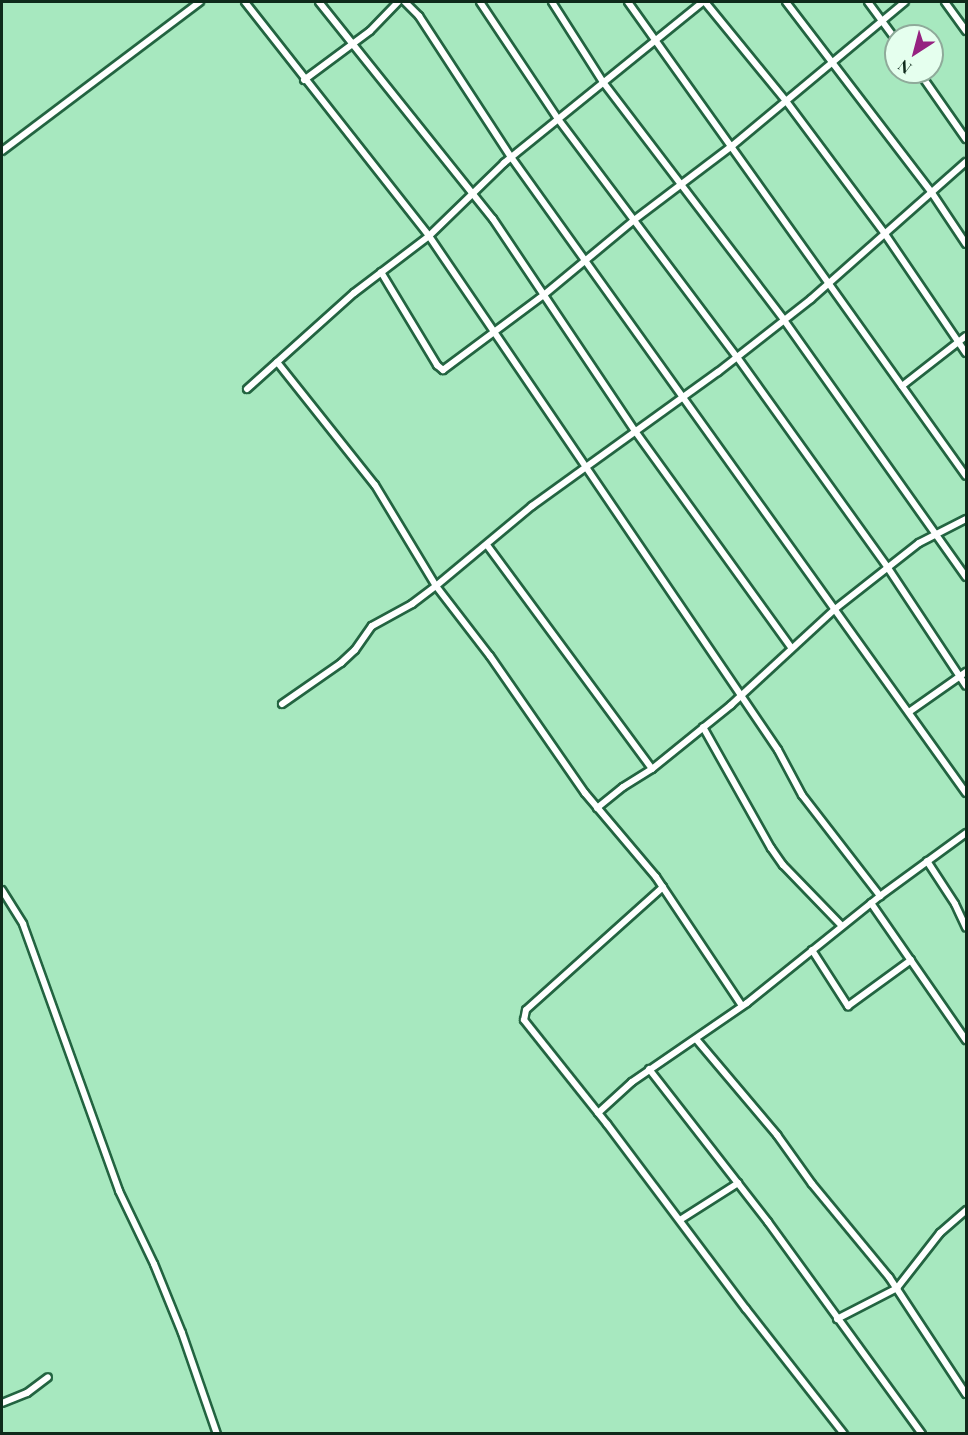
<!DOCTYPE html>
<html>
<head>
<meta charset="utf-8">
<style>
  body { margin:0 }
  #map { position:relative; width:968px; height:1435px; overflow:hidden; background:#a7e8bf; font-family:"Playfair Display",serif }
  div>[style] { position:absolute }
  .roads { filter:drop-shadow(2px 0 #236441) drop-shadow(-2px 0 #236441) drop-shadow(0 2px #236441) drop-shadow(0 -2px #236441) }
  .minor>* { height:6px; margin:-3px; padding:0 3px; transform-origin:3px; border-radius:3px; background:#fff }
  span { translate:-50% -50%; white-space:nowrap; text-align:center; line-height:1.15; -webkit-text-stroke:4.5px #e5ffee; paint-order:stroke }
  .frame { position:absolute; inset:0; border:3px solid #0f2a1b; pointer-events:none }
  .north { position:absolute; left:884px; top:24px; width:60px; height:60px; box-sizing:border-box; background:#e5ffee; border:2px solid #8faa9a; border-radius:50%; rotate:216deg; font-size:16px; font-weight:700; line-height:24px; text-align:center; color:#0f2a1b }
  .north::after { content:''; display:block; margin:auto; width:21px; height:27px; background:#952280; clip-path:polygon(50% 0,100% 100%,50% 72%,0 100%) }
</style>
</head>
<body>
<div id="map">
  <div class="roads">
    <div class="minor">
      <i style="left:245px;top:2px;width:298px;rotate:51.8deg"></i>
      <i style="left:429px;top:236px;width:621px;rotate:55.82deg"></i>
      <i style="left:778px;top:750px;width:51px;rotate:61.9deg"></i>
      <i style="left:802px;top:795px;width:128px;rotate:52.3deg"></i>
      <i style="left:880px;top:896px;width:171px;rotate:141.2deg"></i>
      <i style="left:747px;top:1003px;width:140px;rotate:145.5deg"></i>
      <i style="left:632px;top:1082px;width:46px;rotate:137.6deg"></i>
      <i style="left:319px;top:2px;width:278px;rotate:51.3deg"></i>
      <i style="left:493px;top:219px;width:255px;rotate:56.2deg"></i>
      <i style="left:635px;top:431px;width:266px;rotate:54.2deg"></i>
      <i style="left:405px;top:2px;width:20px;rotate:45deg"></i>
      <i style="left:419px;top:16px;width:168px;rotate:56.9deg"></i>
      <i style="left:511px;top:157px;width:782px;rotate:54.42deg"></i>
      <i style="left:480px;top:2px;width:141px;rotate:56.3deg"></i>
      <i style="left:558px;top:119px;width:298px;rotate:53.1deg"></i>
      <i style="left:737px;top:357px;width:259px;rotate:54.4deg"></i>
      <i style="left:888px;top:568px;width:141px;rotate:56.5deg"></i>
      <i style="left:552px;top:2px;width:95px;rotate:57.5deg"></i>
      <i style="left:603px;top:82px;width:299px;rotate:52.7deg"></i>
      <i style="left:784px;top:320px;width:315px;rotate:54.7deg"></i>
      <i style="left:628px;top:2px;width:582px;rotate:54.51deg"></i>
      <i style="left:705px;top:2px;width:128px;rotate:50.7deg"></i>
      <i style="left:786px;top:101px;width:166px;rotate:53.3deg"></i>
      <i style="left:885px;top:234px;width:144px;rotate:55.8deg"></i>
      <i style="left:786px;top:2px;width:240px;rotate:52.6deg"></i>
      <i style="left:932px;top:193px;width:61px;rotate:56.3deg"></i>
      <i style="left:868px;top:2px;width:47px;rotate:53.6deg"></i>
      <i style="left:945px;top:2px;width:36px;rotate:54deg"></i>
      <i style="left:919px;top:72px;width:82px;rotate:55deg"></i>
      <i style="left:304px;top:80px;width:82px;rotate:-36.6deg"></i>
      <i style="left:370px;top:31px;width:40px;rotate:-46deg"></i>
      <i style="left:2px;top:151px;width:248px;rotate:-37deg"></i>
      <i style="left:381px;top:272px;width:109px;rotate:58.9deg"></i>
      <i style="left:437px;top:365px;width:8px;rotate:40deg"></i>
      <i style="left:443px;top:370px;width:127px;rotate:-36.7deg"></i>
      <i style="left:545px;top:294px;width:116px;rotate:-39.7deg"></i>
      <i style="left:634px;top:220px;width:123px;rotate:-37.1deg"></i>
      <i style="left:732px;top:146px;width:225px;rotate:-39.8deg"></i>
      <i style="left:277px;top:362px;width:157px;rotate:51.5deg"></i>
      <i style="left:375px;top:485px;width:118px;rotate:58.9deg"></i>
      <i style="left:436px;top:586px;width:88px;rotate:52.4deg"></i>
      <i style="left:490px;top:656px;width:167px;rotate:55.3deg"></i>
      <i style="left:585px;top:793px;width:110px;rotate:49.8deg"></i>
      <i style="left:656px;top:877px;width:155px;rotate:56.3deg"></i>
      <i style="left:902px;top:386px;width:81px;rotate:-38deg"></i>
      <i style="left:247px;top:389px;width:144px;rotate:-41.9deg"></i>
      <i style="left:354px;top:293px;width:94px;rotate:-37.2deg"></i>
      <i style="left:429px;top:236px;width:105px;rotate:-44.2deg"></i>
      <i style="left:504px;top:163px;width:256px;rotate:-39deg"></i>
      <i style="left:487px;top:545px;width:278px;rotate:53.6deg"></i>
      <i style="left:282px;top:704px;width:72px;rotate:-34.8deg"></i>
      <i style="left:341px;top:663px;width:19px;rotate:-43deg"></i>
      <i style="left:355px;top:650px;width:29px;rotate:-55deg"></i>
      <i style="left:372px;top:626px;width:46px;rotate:-28.8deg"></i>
      <i style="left:412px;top:604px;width:30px;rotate:-37deg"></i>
      <i style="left:436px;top:586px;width:125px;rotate:-39.8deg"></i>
      <i style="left:532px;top:506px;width:229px;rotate:-35.8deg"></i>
      <i style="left:718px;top:372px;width:118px;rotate:-38.1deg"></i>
      <i style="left:811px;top:299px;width:207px;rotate:-41.5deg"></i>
      <i style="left:909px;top:712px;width:70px;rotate:-35.1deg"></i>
      <i style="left:703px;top:727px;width:139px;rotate:60.7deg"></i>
      <i style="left:771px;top:848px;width:21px;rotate:55deg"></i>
      <i style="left:783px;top:865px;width:83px;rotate:46deg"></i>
      <i style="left:597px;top:808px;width:33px;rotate:-39deg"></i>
      <i style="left:623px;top:787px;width:34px;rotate:-32deg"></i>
      <i style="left:652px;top:769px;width:102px;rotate:-39deg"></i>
      <i style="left:731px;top:705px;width:142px;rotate:-42.7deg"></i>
      <i style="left:835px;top:609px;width:107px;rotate:-38.2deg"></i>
      <i style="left:919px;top:543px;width:53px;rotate:-27.1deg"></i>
      <i style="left:927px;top:861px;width:51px;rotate:56.9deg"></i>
      <i style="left:955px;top:904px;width:26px;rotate:65deg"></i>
      <i style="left:663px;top:887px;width:184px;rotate:138.1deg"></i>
      <i style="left:526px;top:1010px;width:10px;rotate:101deg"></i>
      <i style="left:524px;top:1020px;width:133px;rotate:51.4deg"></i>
      <i style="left:607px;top:1124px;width:231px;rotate:53.1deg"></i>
      <i style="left:746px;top:1309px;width:159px;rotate:51.9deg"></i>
      <i style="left:2px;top:890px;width:40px;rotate:58deg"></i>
      <i style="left:23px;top:924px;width:284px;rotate:70.2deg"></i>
      <i style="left:119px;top:1191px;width:81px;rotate:64.4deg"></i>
      <i style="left:154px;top:1264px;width:74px;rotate:67.9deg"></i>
      <i style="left:182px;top:1333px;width:107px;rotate:70.9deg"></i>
      <i style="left:880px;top:896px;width:107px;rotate:-36.2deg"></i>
      <i style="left:871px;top:903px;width:167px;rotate:55.3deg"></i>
      <i style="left:812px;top:950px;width:67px;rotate:57.3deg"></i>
      <i style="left:848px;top:1006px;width:78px;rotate:-36.1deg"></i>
      <i style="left:696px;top:1039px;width:126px;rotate:49.8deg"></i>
      <i style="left:777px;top:1135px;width:60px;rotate:54.5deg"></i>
      <i style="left:812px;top:1184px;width:121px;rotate:50.4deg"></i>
      <i style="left:889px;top:1277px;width:140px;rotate:56.7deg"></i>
      <i style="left:649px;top:1069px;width:194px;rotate:52.1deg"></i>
      <i style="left:768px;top:1222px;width:262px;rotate:54deg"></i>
      <i style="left:680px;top:1220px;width:69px;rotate:-32.5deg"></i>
      <i style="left:837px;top:1319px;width:68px;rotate:-27.3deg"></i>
      <i style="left:897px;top:1288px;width:70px;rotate:-52deg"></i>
      <i style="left:940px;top:1233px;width:35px;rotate:-41deg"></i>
      <i style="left:2px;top:1403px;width:27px;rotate:-22deg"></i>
      <i style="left:27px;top:1393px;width:26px;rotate:-37deg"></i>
    </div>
  </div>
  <div class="frame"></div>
  <div class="north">N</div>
</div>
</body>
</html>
